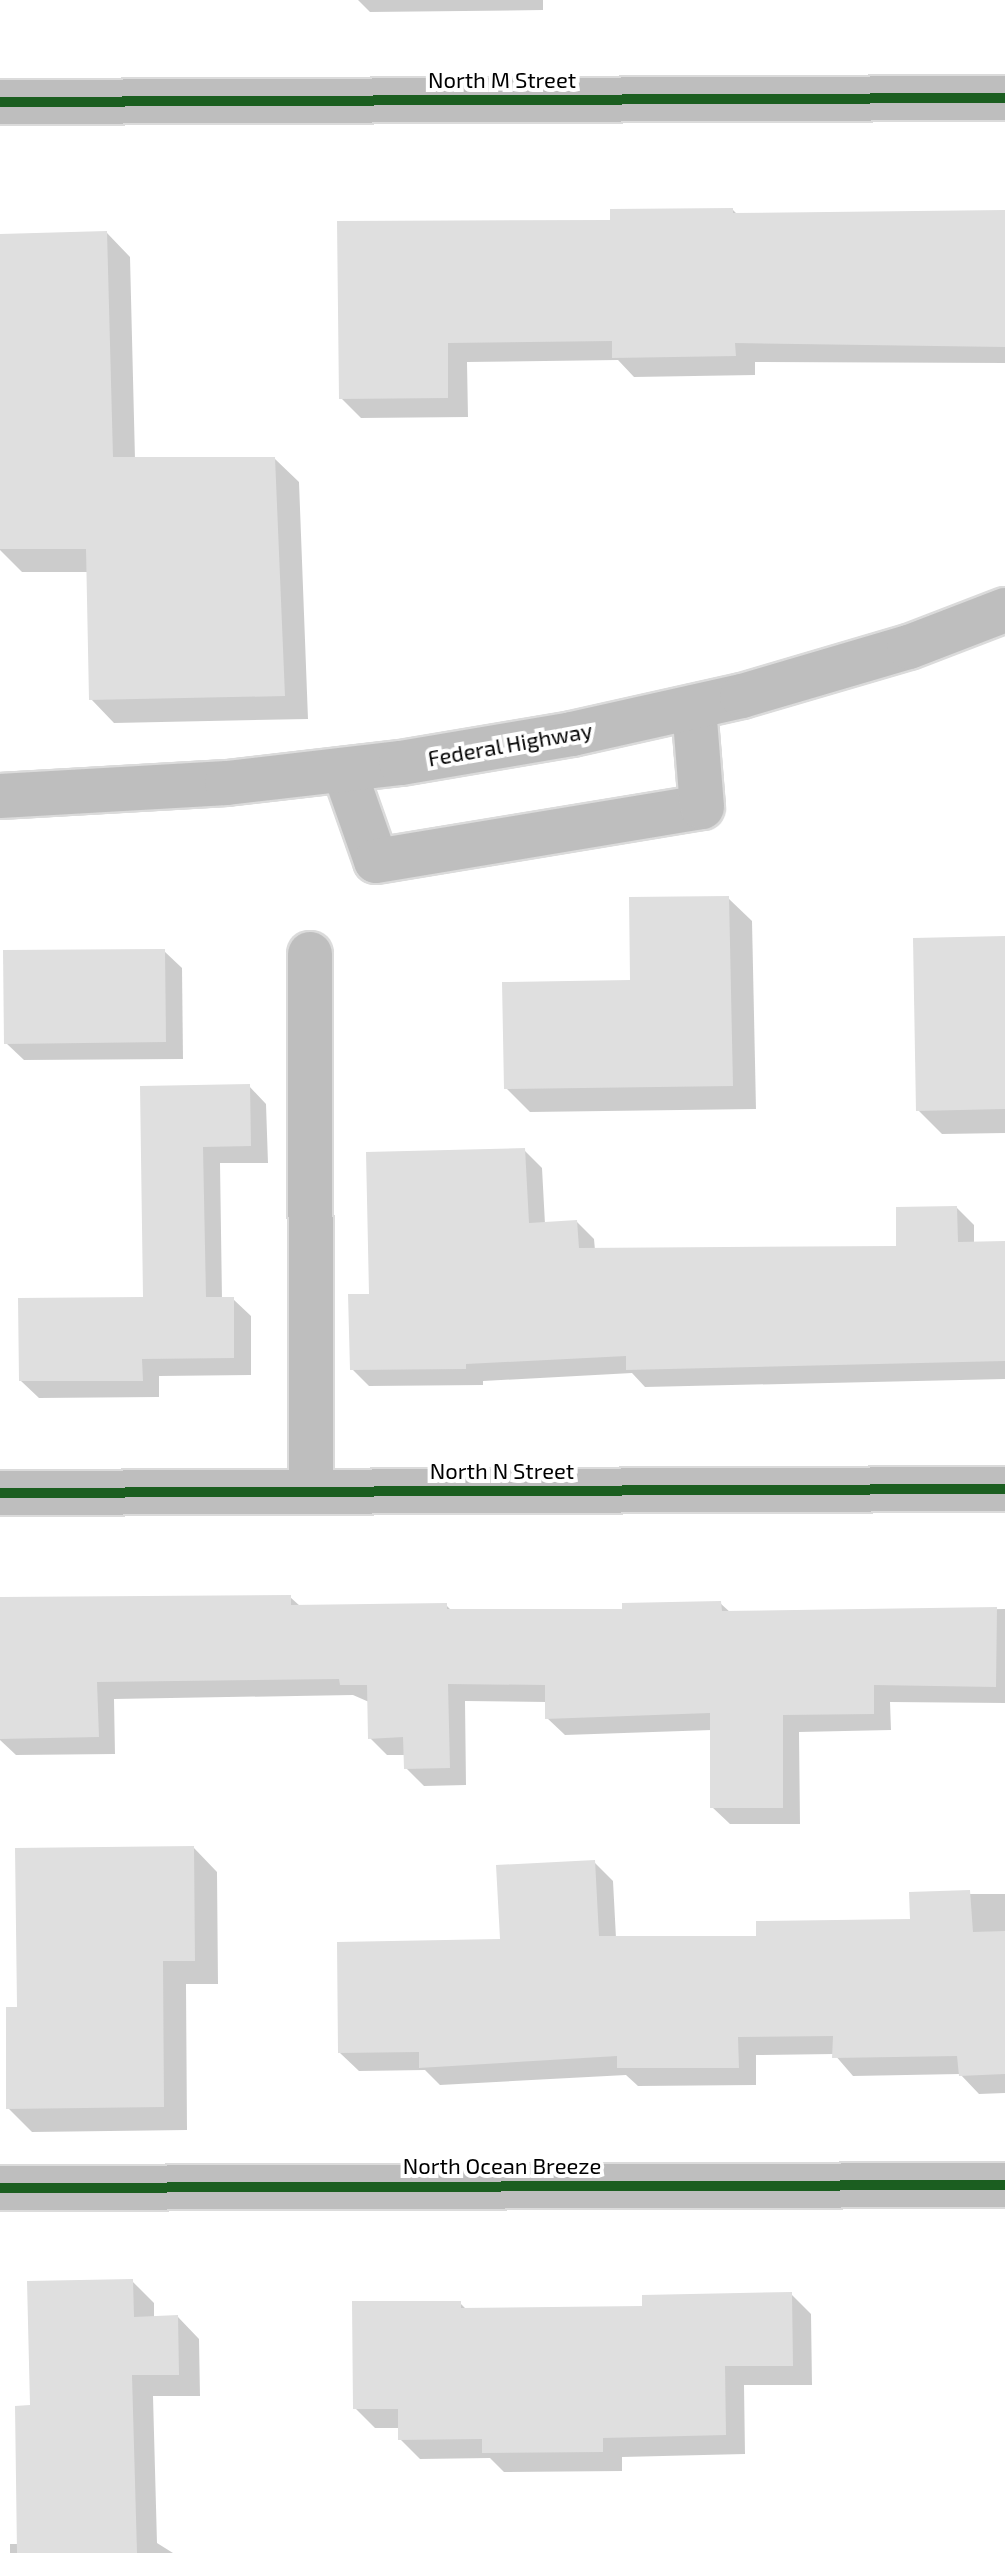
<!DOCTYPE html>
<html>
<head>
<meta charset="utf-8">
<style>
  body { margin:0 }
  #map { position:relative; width:1005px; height:2553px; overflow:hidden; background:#fff; font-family:"Exo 2",sans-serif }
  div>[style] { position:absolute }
  .shadow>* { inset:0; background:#0003 }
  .building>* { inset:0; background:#dfdfdf }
  .roads { filter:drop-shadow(2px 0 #dbdbdb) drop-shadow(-2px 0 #dbdbdb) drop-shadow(0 2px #dbdbdb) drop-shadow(0 -2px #dbdbdb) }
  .minor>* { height:44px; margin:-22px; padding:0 22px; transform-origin:22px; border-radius:22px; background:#bebebe }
  .major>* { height:44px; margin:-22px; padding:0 22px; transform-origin:22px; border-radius:22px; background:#bebebe }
  .cycleway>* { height:10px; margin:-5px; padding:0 5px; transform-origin:5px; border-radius:5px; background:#1b5e20 }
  span { translate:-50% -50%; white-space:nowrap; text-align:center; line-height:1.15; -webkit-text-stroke:8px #fff; paint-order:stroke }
  .street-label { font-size:22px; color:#000 }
</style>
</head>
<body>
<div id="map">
  <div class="shadow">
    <i style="clip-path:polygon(358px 0,543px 0,543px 10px,370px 12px)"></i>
    <i style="clip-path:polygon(733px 210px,738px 215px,1005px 215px,1005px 363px,755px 362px,755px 375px,634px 377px,618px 360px,467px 362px,468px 417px,361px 418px,341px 398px,612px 222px)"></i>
    <i style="clip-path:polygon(107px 233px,130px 257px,135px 459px,275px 459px,299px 482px,308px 719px,114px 723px,91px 699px,89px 572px,22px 572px,0 550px,0 236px)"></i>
    <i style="clip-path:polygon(728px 898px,752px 921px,756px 1109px,530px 1112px,506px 1088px)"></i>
    <i style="clip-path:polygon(1005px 938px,1005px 1133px,942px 1134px,918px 1110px)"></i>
    <i style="clip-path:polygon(164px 951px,182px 968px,183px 1059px,24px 1060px,6px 1043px)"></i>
    <i style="clip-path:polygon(249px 1086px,266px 1104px,268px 1163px,220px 1163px,222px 1299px,233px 1299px,251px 1316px,251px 1375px,159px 1376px,159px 1397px,39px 1398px,21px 1381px,145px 1299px,142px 1088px)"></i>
    <i style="clip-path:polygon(524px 1150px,542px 1168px,545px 1224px,577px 1222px,594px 1239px,595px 1250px,898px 1248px,957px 1208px,974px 1225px,974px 1244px,1005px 1243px,1005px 1379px,645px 1387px,632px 1373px,483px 1381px,483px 1385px,369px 1386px,352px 1369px,371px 1296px)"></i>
    <i style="clip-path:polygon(290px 1597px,300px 1606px,446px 1605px,452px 1611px,624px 1611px,720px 1603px,731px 1613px,1005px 1609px,1005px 1703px,890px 1702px,891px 1730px,799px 1732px,800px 1824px,730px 1824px,712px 1807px,712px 1730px,565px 1735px,547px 1718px,547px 1702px,465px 1701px,466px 1785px,424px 1786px,406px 1768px,406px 1755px,387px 1755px,370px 1738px,369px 1702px,353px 1695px,114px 1699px,115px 1754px,16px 1755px,0 1740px,0 1599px)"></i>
    <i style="clip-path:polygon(194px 1848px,217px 1872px,218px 1984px,186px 1984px,187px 2130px,32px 2132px,8px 2108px)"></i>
    <i style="clip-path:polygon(594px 1862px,613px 1881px,616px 1938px,758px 1938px,912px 1921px,911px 1894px,1005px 1894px,1005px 2093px,979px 2094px,960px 2074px,853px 2076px,834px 2054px,756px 2055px,756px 2085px,638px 2086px,626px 2075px,440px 2085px,425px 2070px,359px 2071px,340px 2053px,502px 1941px)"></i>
    <i style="clip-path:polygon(132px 2281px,154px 2303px,154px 2318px,178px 2317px,199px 2339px,200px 2396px,153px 2396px,157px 2543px,173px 2553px,10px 2553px,10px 2544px,19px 2544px,33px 2407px)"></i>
    <i style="clip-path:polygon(791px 2294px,811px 2314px,812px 2385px,744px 2385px,745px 2454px,622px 2457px,622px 2471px,504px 2472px,490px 2458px,420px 2459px,400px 2439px,400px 2428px,375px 2428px,355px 2408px,460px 2303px,467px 2310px,645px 2308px)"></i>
  </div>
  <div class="building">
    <i style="clip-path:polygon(733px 208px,733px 213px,1005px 210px,1005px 347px,735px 343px,736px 356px,612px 358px,612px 341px,448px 343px,448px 398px,339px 399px,337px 221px,610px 220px,610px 209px)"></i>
    <i style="clip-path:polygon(107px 231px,113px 457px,275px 457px,285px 696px,89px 700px,86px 549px,0 549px,0 234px)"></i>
    <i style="clip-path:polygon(729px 896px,733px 1086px,504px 1089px,502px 982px,630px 980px,629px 897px)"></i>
    <i style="clip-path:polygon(1005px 936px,1005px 1109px,916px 1111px,913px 938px)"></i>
    <i style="clip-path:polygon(165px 949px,166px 1042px,4px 1044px,3px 950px)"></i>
    <i style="clip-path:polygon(250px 1084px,251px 1146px,203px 1147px,206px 1297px,234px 1297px,234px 1358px,142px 1359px,143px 1381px,19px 1381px,18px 1298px,143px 1297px,140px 1086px)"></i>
    <i style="clip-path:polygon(525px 1148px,529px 1223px,577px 1220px,579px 1248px,896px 1246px,896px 1207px,957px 1206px,958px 1242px,1005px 1241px,1005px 1361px,626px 1370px,626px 1356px,466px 1364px,466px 1369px,350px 1370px,348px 1294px,369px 1294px,366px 1152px)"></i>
    <i style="clip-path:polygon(291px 1595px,291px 1605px,447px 1603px,447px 1609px,622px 1609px,622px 1603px,721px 1601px,722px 1611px,997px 1607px,996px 1687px,874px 1685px,874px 1714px,783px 1715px,783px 1808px,710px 1808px,710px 1713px,545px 1719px,545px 1685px,448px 1684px,450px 1768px,404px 1769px,403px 1737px,368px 1739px,367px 1685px,340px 1685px,339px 1679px,97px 1682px,99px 1737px,0 1739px,0 1597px)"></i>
    <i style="clip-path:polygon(194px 1846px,195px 1961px,163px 1961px,164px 2107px,6px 2109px,6px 2007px,17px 2007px,15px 1848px)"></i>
    <i style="clip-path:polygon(595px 1860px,599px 1936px,756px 1936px,756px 1921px,910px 1919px,909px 1892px,970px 1890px,973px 1932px,1005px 1931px,1005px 2074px,959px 2076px,957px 2056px,832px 2058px,833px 2036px,738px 2037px,739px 2068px,617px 2068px,617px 2056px,419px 2068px,419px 2052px,338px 2053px,337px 1942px,500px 1939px,496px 1865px)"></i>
    <i style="clip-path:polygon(133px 2279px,134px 2317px,178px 2315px,179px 2375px,132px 2375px,137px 2553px,17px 2553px,15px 2406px,30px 2405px,27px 2281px)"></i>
    <i style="clip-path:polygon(792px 2292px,793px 2366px,725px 2366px,726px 2435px,603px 2438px,603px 2452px,482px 2453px,482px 2439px,398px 2440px,398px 2409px,353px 2409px,352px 2301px,461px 2301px,461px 2308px,642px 2306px,642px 2295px)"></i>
  </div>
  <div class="roads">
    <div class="minor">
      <i style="left:0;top:102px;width:1005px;rotate:-0.23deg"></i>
      <i style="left:344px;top:770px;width:96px;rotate:70.6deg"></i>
      <i style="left:376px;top:861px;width:330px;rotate:-9.4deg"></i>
      <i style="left:702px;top:807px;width:100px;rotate:-94.6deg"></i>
      <i style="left:310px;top:954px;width:538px;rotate:89.89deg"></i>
      <i style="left:0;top:1493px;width:1005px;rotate:-0.23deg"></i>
      <i style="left:0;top:2188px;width:1005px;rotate:-0.17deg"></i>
    </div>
    <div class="major">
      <i style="left:0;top:796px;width:227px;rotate:-3.3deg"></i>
      <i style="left:227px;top:783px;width:175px;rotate:-6.6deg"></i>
      <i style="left:401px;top:763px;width:173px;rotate:-9.6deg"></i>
      <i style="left:572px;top:734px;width:174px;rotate:-12.6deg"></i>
      <i style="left:742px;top:696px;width:174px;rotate:-16.4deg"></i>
      <i style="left:909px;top:647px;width:103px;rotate:-21.1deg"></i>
    </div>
  </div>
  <div class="cycleway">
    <i style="left:0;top:102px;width:1005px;rotate:-0.23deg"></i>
    <i style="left:0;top:1493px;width:1005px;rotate:-0.23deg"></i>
    <i style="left:0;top:2188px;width:1005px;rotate:-0.17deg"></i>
  </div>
  <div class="street-label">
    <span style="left:502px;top:80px">North M Street</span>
    <span style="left:510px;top:744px;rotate:-10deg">Federal Highway</span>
    <span style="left:502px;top:1471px">North N Street</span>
    <span style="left:502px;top:2166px">North Ocean Breeze</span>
  </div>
</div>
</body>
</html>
